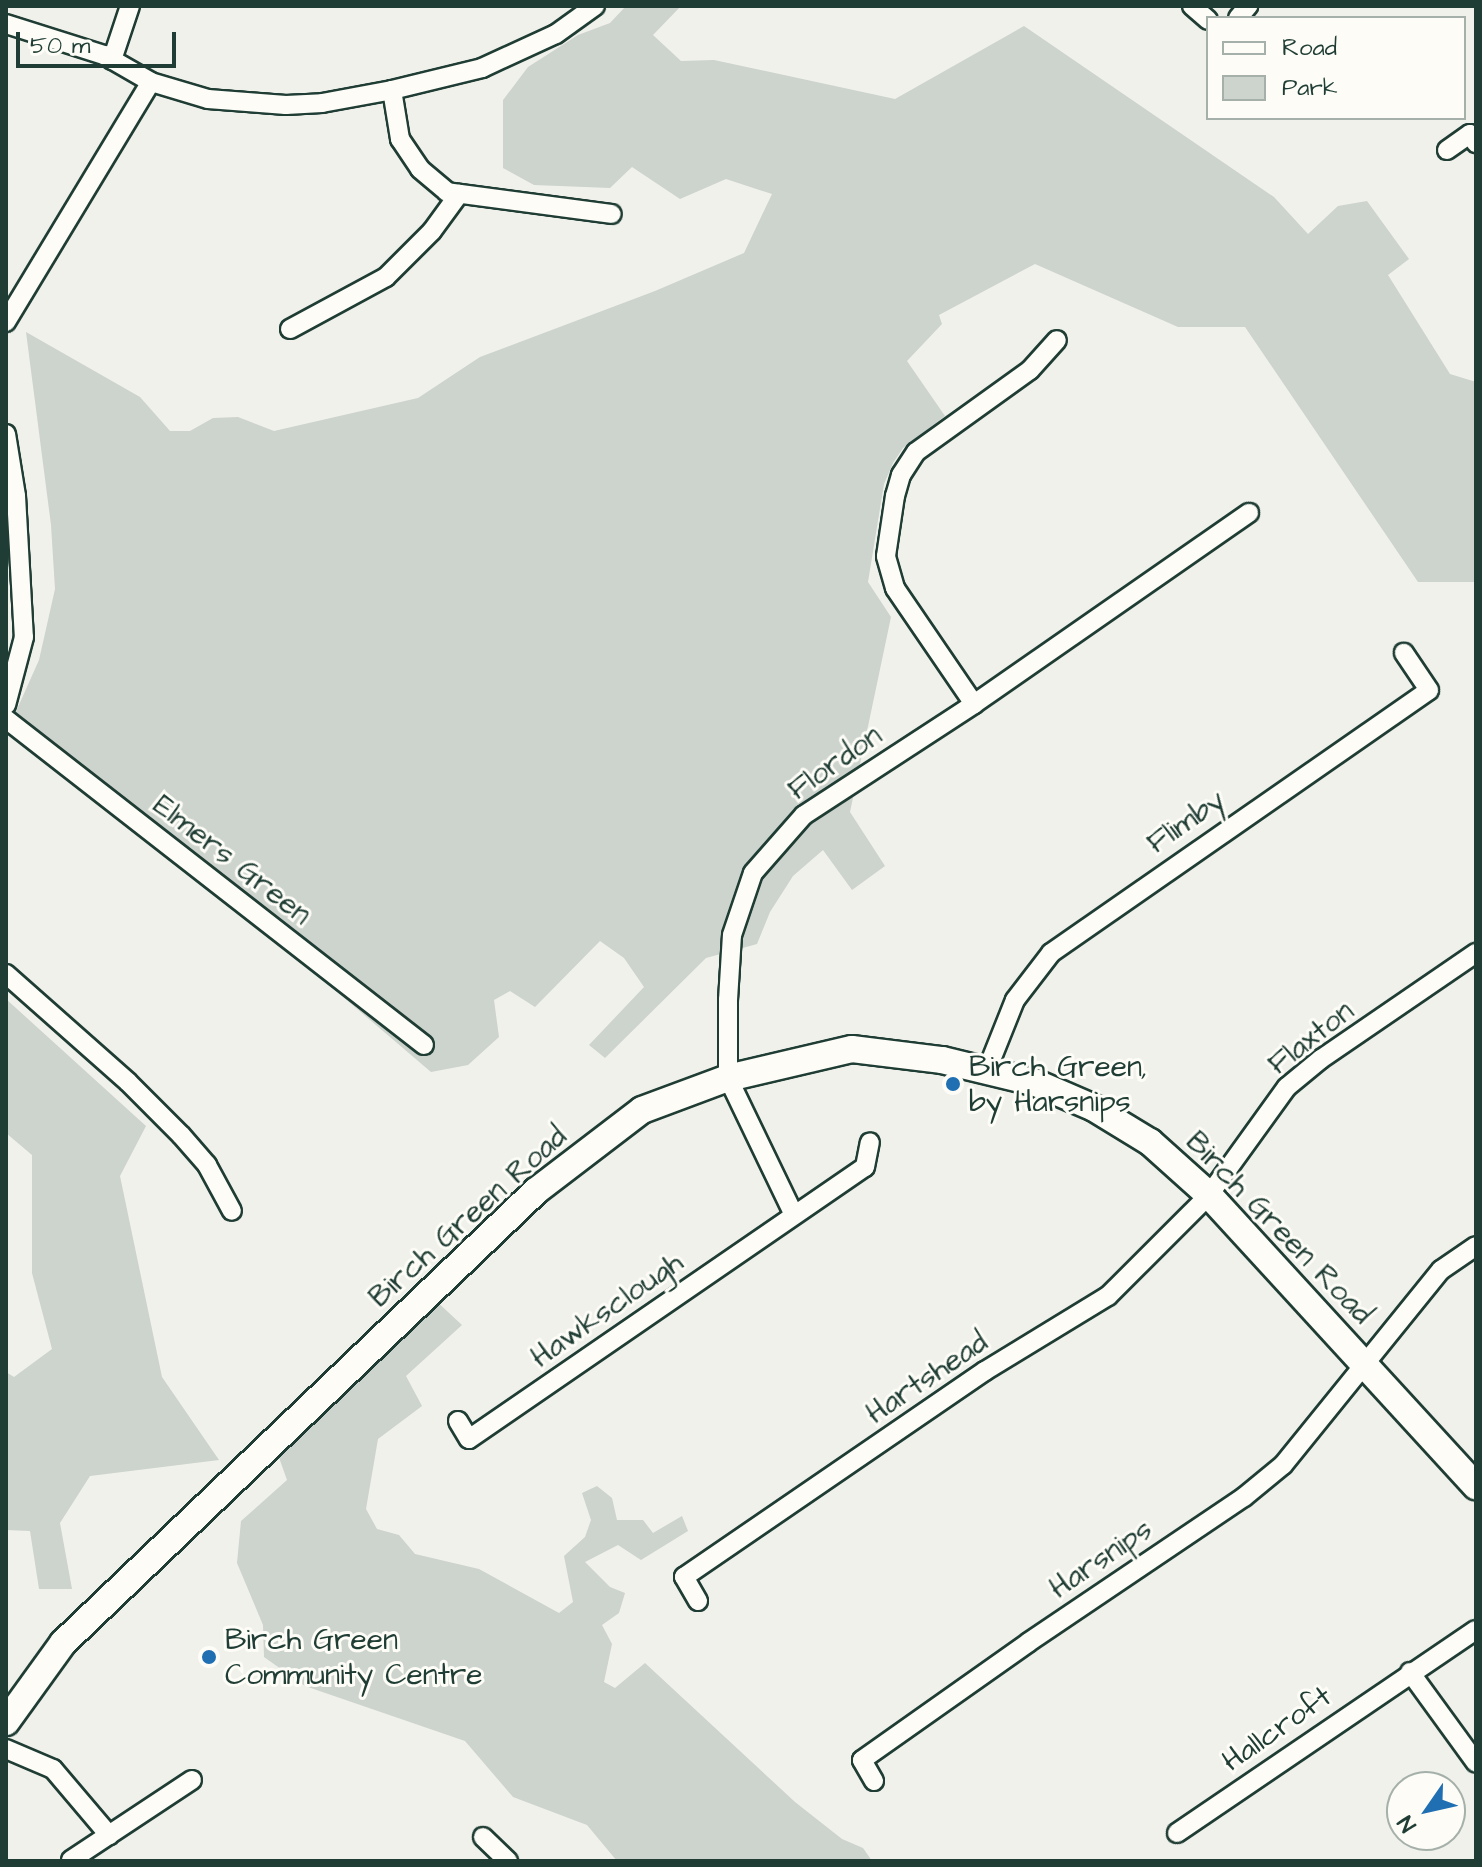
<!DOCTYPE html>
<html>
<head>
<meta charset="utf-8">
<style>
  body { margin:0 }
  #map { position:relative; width:1482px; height:1867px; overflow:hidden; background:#f0f1eb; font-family:"Architects Daughter",sans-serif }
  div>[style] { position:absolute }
  .green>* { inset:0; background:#cdd3cd }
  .roads { filter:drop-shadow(2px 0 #1f3d34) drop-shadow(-2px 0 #1f3d34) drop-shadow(0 2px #1f3d34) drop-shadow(0 -2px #1f3d34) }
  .street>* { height:18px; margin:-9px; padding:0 9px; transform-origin:9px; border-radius:9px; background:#fdfcf7 }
  .secondary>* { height:26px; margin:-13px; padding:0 13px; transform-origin:13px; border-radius:13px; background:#fdfcf7 }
  .dots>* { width:22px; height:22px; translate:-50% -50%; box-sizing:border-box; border:4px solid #fdfcf7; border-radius:50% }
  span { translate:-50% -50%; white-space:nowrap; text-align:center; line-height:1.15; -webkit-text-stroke:6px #fdfcf7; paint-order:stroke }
  .street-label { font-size:30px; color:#1f3d34 }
  .poi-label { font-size:30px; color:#1f3d34 }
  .left { translate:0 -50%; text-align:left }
  .frame { position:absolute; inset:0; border:8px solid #1f3d34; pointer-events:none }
  .legend { position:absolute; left:1206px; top:16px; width:260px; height:104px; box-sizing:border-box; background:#fdfcf7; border:2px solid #a4b0a9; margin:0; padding:10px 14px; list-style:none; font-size:24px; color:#1f3d34 }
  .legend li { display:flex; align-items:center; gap:16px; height:40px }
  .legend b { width:40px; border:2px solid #a4b0a9 }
  .north { position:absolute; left:1386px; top:1771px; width:80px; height:80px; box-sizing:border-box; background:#fdfcf7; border:2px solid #a4b0a9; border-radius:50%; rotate:236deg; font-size:22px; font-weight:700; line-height:32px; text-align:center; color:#1f3d34 }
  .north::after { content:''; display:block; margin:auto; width:28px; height:36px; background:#1f6fb2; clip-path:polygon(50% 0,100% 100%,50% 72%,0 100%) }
  .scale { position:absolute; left:16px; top:32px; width:160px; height:36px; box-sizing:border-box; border:4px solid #1f3d34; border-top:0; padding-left:10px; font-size:24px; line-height:28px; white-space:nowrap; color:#1f3d34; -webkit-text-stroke:6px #fdfcf7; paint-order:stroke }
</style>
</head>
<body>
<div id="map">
  <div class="green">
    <i style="clip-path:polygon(626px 6px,681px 6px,653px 35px,681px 61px,714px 60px,895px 99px,1024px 26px,1274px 197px,1308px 234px,1338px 206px,1367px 201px,1409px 259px,1388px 275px,1450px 374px,1476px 382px,1476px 582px,1418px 582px,1245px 327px,1178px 327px,1035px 264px,939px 315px,942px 324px,907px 361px,945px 416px,903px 448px,893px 463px,884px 484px,868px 582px,891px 617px,850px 812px,885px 866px,852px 890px,823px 850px,793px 876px,770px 912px,757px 944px,706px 958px,605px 1058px,589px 1045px,644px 987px,624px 958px,600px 941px,535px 1007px,510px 991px,494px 1000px,499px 1037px,468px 1065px,431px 1072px,14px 716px,39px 660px,55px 589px,51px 525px,26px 332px,140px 397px,170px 431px,190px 431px,213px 418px,238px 417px,274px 431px,418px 398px,480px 357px,655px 291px,744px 253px,772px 194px,726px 179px,680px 199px,632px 167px,610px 188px,534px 185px,503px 168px,503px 100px,528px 67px,578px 35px,610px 23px)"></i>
    <i style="clip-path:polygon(6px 999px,146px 1126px,120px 1176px,162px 1377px,219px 1460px,90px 1476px,60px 1523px,72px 1589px,39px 1589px,30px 1531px,6px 1530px,6px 1372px,14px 1377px,52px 1349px,32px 1273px,32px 1155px,6px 1133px)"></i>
    <i style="clip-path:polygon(434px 1299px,462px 1325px,406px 1376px,422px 1406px,378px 1439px,366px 1509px,377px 1529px,399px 1535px,415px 1554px,479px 1569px,559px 1613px,573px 1602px,564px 1556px,585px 1537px,591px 1520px,582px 1493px,597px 1486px,612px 1498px,617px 1520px,643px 1520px,653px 1533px,682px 1516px,688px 1531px,641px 1560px,618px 1545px,585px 1562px,610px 1587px,625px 1593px,619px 1613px,602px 1625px,612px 1644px,604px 1682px,615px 1688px,645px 1663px,795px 1802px,842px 1839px,863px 1848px,872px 1861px,617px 1861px,587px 1825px,513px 1797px,465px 1741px,305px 1686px,264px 1657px,263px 1625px,237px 1563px,241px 1521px,287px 1480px,276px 1449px)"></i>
  </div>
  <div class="roads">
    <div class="street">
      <i style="left:1192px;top:6px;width:21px;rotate:41deg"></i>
      <i style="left:1238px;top:18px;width:16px;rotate:-50deg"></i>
      <i style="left:6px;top:24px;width:103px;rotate:17.6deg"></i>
      <i style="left:104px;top:55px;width:54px;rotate:29.9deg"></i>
      <i style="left:151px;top:82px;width:59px;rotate:16.6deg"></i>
      <i style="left:208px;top:99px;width:78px;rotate:4.4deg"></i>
      <i style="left:286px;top:105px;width:36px;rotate:-3deg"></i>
      <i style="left:322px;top:103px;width:71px;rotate:-10.5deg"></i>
      <i style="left:392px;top:90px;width:93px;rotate:-13.7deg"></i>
      <i style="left:482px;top:68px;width:81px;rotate:-24.7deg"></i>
      <i style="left:556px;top:34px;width:48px;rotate:-35.7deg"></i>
      <i style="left:112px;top:60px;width:57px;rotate:-71.6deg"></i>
      <i style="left:392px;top:90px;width:50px;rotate:80.7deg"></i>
      <i style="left:400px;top:139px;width:36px;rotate:56deg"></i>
      <i style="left:420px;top:169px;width:35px;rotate:40deg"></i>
      <i style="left:447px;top:192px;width:166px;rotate:7.6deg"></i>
      <i style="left:1447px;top:150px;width:28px;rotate:-35deg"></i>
      <i style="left:1470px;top:134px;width:11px;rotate:56deg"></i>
      <i style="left:6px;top:322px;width:280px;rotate:-58.9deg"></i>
      <i style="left:290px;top:329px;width:109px;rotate:-28.4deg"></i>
      <i style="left:386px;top:277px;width:65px;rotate:-45deg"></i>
      <i style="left:432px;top:231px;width:46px;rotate:-53.9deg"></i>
      <i style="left:6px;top:434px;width:63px;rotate:80.8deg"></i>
      <i style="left:16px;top:496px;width:141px;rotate:86.8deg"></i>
      <i style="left:24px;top:637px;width:70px;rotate:104.8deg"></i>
      <i style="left:974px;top:704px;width:140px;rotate:-124.3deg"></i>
      <i style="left:895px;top:588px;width:33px;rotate:-106deg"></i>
      <i style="left:886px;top:556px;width:61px;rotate:-81.5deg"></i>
      <i style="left:895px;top:496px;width:22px;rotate:-74deg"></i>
      <i style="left:901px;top:475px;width:27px;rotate:-57deg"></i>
      <i style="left:916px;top:452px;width:140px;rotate:-35.7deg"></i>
      <i style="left:1030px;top:370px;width:40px;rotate:-48deg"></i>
      <i style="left:6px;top:719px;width:530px;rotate:37.95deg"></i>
      <i style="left:6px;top:974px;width:163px;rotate:41.5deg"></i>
      <i style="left:128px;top:1082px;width:75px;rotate:45deg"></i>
      <i style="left:181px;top:1135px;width:40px;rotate:49deg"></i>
      <i style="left:207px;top:1165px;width:52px;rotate:61.5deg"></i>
      <i style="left:987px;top:1070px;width:75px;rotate:-68.2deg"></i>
      <i style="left:1015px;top:1000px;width:59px;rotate:-52.5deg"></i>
      <i style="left:1051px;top:953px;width:460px;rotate:-34.8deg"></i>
      <i style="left:1429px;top:690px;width:45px;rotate:-124deg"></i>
      <i style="left:794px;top:1215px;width:152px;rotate:-115.7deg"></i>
      <i style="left:728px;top:1078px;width:78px;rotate:-90deg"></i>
      <i style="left:728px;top:1000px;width:65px;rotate:-86.5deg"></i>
      <i style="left:732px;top:935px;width:65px;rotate:-71.3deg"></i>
      <i style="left:753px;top:873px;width:77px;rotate:-48.7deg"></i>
      <i style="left:804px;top:815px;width:203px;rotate:-33.1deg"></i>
      <i style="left:974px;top:704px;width:335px;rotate:-34.8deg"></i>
      <i style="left:458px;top:1421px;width:21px;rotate:59deg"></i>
      <i style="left:469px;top:1439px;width:480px;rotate:-34.5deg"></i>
      <i style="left:865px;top:1167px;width:25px;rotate:-79deg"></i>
      <i style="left:698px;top:1601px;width:28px;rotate:-120deg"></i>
      <i style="left:684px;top:1577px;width:365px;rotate:-34.4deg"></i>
      <i style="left:985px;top:1371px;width:144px;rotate:-31.4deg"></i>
      <i style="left:1108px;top:1296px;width:143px;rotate:-45deg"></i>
      <i style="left:1209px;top:1195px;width:133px;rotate:-54.2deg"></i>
      <i style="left:1287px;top:1087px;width:44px;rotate:-39.5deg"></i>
      <i style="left:1321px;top:1059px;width:188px;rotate:-34.4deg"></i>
      <i style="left:1410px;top:1672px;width:112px;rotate:54deg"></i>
      <i style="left:6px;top:1749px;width:51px;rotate:23.1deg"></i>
      <i style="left:53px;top:1769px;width:87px;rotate:49.7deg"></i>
      <i style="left:874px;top:1781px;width:24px;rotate:-120deg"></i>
      <i style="left:862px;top:1760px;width:204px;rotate:-35.2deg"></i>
      <i style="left:1029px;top:1642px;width:259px;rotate:-34deg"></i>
      <i style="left:1244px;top:1497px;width:50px;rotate:-39.4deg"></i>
      <i style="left:1283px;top:1465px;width:251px;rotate:-51deg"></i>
      <i style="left:1441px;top:1270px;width:42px;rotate:-34.4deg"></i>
      <i style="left:1177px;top:1833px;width:361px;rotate:-34.2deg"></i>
      <i style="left:483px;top:1837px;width:35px;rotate:44deg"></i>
      <i style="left:71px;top:1860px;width:145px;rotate:-33.5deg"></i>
    </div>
    <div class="secondary">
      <i style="left:6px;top:1722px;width:97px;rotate:-54.2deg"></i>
      <i style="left:63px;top:1643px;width:654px;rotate:-43.7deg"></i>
      <i style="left:536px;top:1191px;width:133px;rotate:-37.4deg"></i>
      <i style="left:642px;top:1110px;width:92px;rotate:-20.4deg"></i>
      <i style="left:728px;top:1078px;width:127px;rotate:-13.2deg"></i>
      <i style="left:852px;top:1049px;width:91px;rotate:7deg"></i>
      <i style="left:942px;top:1060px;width:97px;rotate:13.7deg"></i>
      <i style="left:1036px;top:1083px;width:63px;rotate:23.3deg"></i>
      <i style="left:1094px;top:1108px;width:66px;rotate:31.3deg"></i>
      <i style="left:1150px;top:1142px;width:79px;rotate:41.9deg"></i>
      <i style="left:1209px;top:1195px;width:395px;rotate:47.5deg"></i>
    </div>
  </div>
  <div class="dots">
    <i style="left:953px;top:1084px;background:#1f6fb2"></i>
    <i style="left:209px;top:1657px;background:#1f6fb2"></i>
  </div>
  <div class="street-label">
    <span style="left:835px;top:763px;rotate:-35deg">Flordon</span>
    <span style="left:1186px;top:822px;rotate:-35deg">Flimby</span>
    <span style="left:232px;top:860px;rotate:38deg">Elmers Green</span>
    <span style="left:1311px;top:1038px;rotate:-38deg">Flaxton</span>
    <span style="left:468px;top:1217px;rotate:-42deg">Birch Green Road</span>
    <span style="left:1279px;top:1228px;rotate:46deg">Birch Green Road</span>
    <span style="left:607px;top:1310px;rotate:-35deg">Hawksclough</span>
    <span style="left:927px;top:1378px;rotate:-34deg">Hartshead</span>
    <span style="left:1101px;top:1559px;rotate:-34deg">Harsnips</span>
    <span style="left:1277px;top:1729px;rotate:-35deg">Hallcroft</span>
  </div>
  <div class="poi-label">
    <span class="left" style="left:969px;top:1084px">Birch Green,<br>by Harsnips</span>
    <span class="left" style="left:225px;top:1657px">Birch Green<br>Community Centre</span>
  </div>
  <div class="frame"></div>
  <ul class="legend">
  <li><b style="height:10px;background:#fdfcf7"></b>Road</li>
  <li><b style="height:22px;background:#cdd3cd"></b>Park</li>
  </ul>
  <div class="north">N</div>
  <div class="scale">50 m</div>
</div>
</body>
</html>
